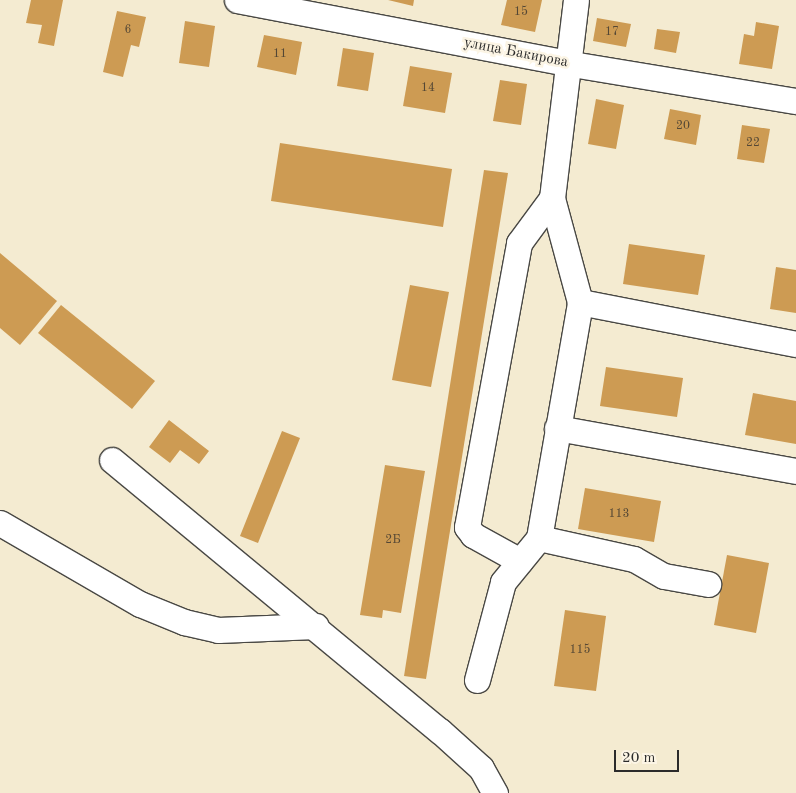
<!DOCTYPE html>
<html>
<head>
<meta charset="utf-8">
<style>
  body { margin:0 }
  #map { position:relative; width:796px; height:793px; overflow:hidden; background:#f4ebd1; font-family:"Old Standard TT",serif }
  div>[style] { position:absolute }
  .building>* { inset:0; background:#cd9b53 }
  .roads { filter:drop-shadow(1px 0 #494844) drop-shadow(-1px 0 #494844) drop-shadow(0 1px #494844) drop-shadow(0 -1px #494844) }
  .minor>* { height:25px; margin:-12.5px; padding:0 12.5px; transform-origin:12.5px; border-radius:12.5px; background:#fff }
  span { translate:-50% -50%; white-space:nowrap; text-align:center; line-height:1.15; -webkit-text-stroke:5px #fcf5e5; paint-order:stroke }
  .number-label { font-size:12px; color:#544735 }
  .number-label span { -webkit-text-stroke-width:0 }
  .street-label { font-size:15px; color:#2b2b2b }
  .scale { position:absolute; left:614px; top:750px; width:65px; height:22px; box-sizing:border-box; border:2px solid #2b2b2b; border-top:0; padding-left:6px; font-size:15px; line-height:18px; white-space:nowrap; color:#2b2b2b; -webkit-text-stroke:4px #fcf5e5; paint-order:stroke }
</style>
</head>
<body>
<div id="map">
  <div class="building">
    <i style="clip-path:polygon(31px 0,63px 0,54px 46px,38px 43px,42px 25px,26px 23px)"></i>
    <i style="clip-path:polygon(388px 0,414px 0,413px 6px)"></i>
    <i style="clip-path:polygon(507px 0,542px 0,535px 32px,501px 25px)"></i>
    <i style="clip-path:polygon(117px 11px,146px 17px,139px 47px,131px 45px,123px 77px,103px 72px)"></i>
    <i style="clip-path:polygon(597px 18px,631px 24px,626px 47px,593px 41px)"></i>
    <i style="clip-path:polygon(185px 21px,215px 26px,209px 67px,179px 63px)"></i>
    <i style="clip-path:polygon(756px 22px,779px 26px,772px 69px,739px 64px,744px 34px,754px 36px)"></i>
    <i style="clip-path:polygon(657px 29px,680px 32px,676px 53px,654px 49px)"></i>
    <i style="clip-path:polygon(264px 35px,302px 42px,296px 75px,257px 67px)"></i>
    <i style="clip-path:polygon(343px 48px,374px 53px,368px 91px,337px 86px)"></i>
    <i style="clip-path:polygon(410px 66px,452px 73px,445px 113px,403px 106px)"></i>
    <i style="clip-path:polygon(500px 80px,527px 84px,521px 125px,493px 121px)"></i>
    <i style="clip-path:polygon(596px 99px,624px 105px,616px 149px,588px 144px)"></i>
    <i style="clip-path:polygon(670px 109px,701px 115px,696px 145px,664px 139px)"></i>
    <i style="clip-path:polygon(742px 125px,770px 129px,764px 163px,737px 159px)"></i>
    <i style="clip-path:polygon(280px 143px,452px 169px,443px 227px,271px 201px)"></i>
    <i style="clip-path:polygon(484px 170px,508px 173px,426px 679px,404px 676px)"></i>
    <i style="clip-path:polygon(629px 244px,705px 255px,698px 295px,623px 284px)"></i>
    <i style="clip-path:polygon(0 253px,57px 301px,20px 345px,0 328px)"></i>
    <i style="clip-path:polygon(776px 267px,796px 270px,796px 313px,770px 309px)"></i>
    <i style="clip-path:polygon(410px 285px,449px 292px,431px 387px,392px 380px)"></i>
    <i style="clip-path:polygon(61px 305px,155px 381px,132px 409px,38px 333px)"></i>
    <i style="clip-path:polygon(606px 367px,683px 378px,677px 417px,600px 406px)"></i>
    <i style="clip-path:polygon(753px 393px,796px 401px,796px 444px,745px 435px)"></i>
    <i style="clip-path:polygon(169px 420px,209px 451px,199px 464px,180px 450px,170px 463px,149px 447px)"></i>
    <i style="clip-path:polygon(282px 431px,300px 438px,258px 543px,240px 536px)"></i>
    <i style="clip-path:polygon(385px 465px,425px 471px,401px 613px,383px 610px,382px 618px,360px 615px)"></i>
    <i style="clip-path:polygon(585px 488px,661px 501px,654px 542px,578px 529px)"></i>
    <i style="clip-path:polygon(727px 555px,769px 563px,756px 633px,714px 625px)"></i>
    <i style="clip-path:polygon(565px 610px,606px 616px,596px 691px,554px 686px)"></i>
  </div>
  <div class="roads">
    <div class="minor">
      <i style="left:237px;top:0;width:335px;rotate:10.8deg"></i>
      <i style="left:566px;top:63px;width:233px;rotate:9.4deg"></i>
      <i style="left:580px;top:302px;width:220px;rotate:11deg"></i>
      <i style="left:557px;top:428px;width:243px;rotate:10.2deg"></i>
      <i style="left:112px;top:460px;width:425px;rotate:39.6deg"></i>
      <i style="left:440px;top:731px;width:55px;rotate:42.1deg"></i>
      <i style="left:481px;top:768px;width:29px;rotate:61deg"></i>
      <i style="left:0;top:523px;width:162px;rotate:30.1deg"></i>
      <i style="left:140px;top:604px;width:48px;rotate:22.2deg"></i>
      <i style="left:184px;top:622px;width:35px;rotate:13deg"></i>
      <i style="left:218px;top:630px;width:98px;rotate:-2.3deg"></i>
      <i style="left:539px;top:538px;width:97px;rotate:12.5deg"></i>
      <i style="left:634px;top:559px;width:34px;rotate:30deg"></i>
      <i style="left:664px;top:576px;width:45px;rotate:10.3deg"></i>
      <i style="left:520px;top:561px;width:54px;rotate:-151deg"></i>
      <i style="left:473px;top:535px;width:10px;rotate:-127deg"></i>
      <i style="left:467px;top:527px;width:289px;rotate:-79.6deg"></i>
      <i style="left:519px;top:243px;width:56px;rotate:-53.7deg"></i>
      <i style="left:477px;top:680px;width:101px;rotate:-75.1deg"></i>
      <i style="left:503px;top:582px;width:57px;rotate:-50.7deg"></i>
      <i style="left:539px;top:538px;width:240px;rotate:-80.1deg"></i>
      <i style="left:580px;top:302px;width:108px;rotate:-105.1deg"></i>
      <i style="left:552px;top:198px;width:199px;rotate:-83.1deg"></i>
    </div>
  </div>
  <div class="number-label">
    <span style="left:521px;top:13px">15</span>
    <span style="left:128px;top:31px">6</span>
    <span style="left:612px;top:33px">17</span>
    <span style="left:280px;top:55px">11</span>
    <span style="left:428px;top:89px">14</span>
    <span style="left:683px;top:127px">20</span>
    <span style="left:753px;top:144px">22</span>
    <span style="left:619px;top:515px">113</span>
    <span style="left:393px;top:541px">2Б</span>
    <span style="left:580px;top:651px">115</span>
  </div>
  <div class="street-label">
    <span style="left:516px;top:53px;rotate:11deg">улица Бакирова</span>
  </div>
  <div class="scale">20 m</div>
</div>
</body>
</html>
